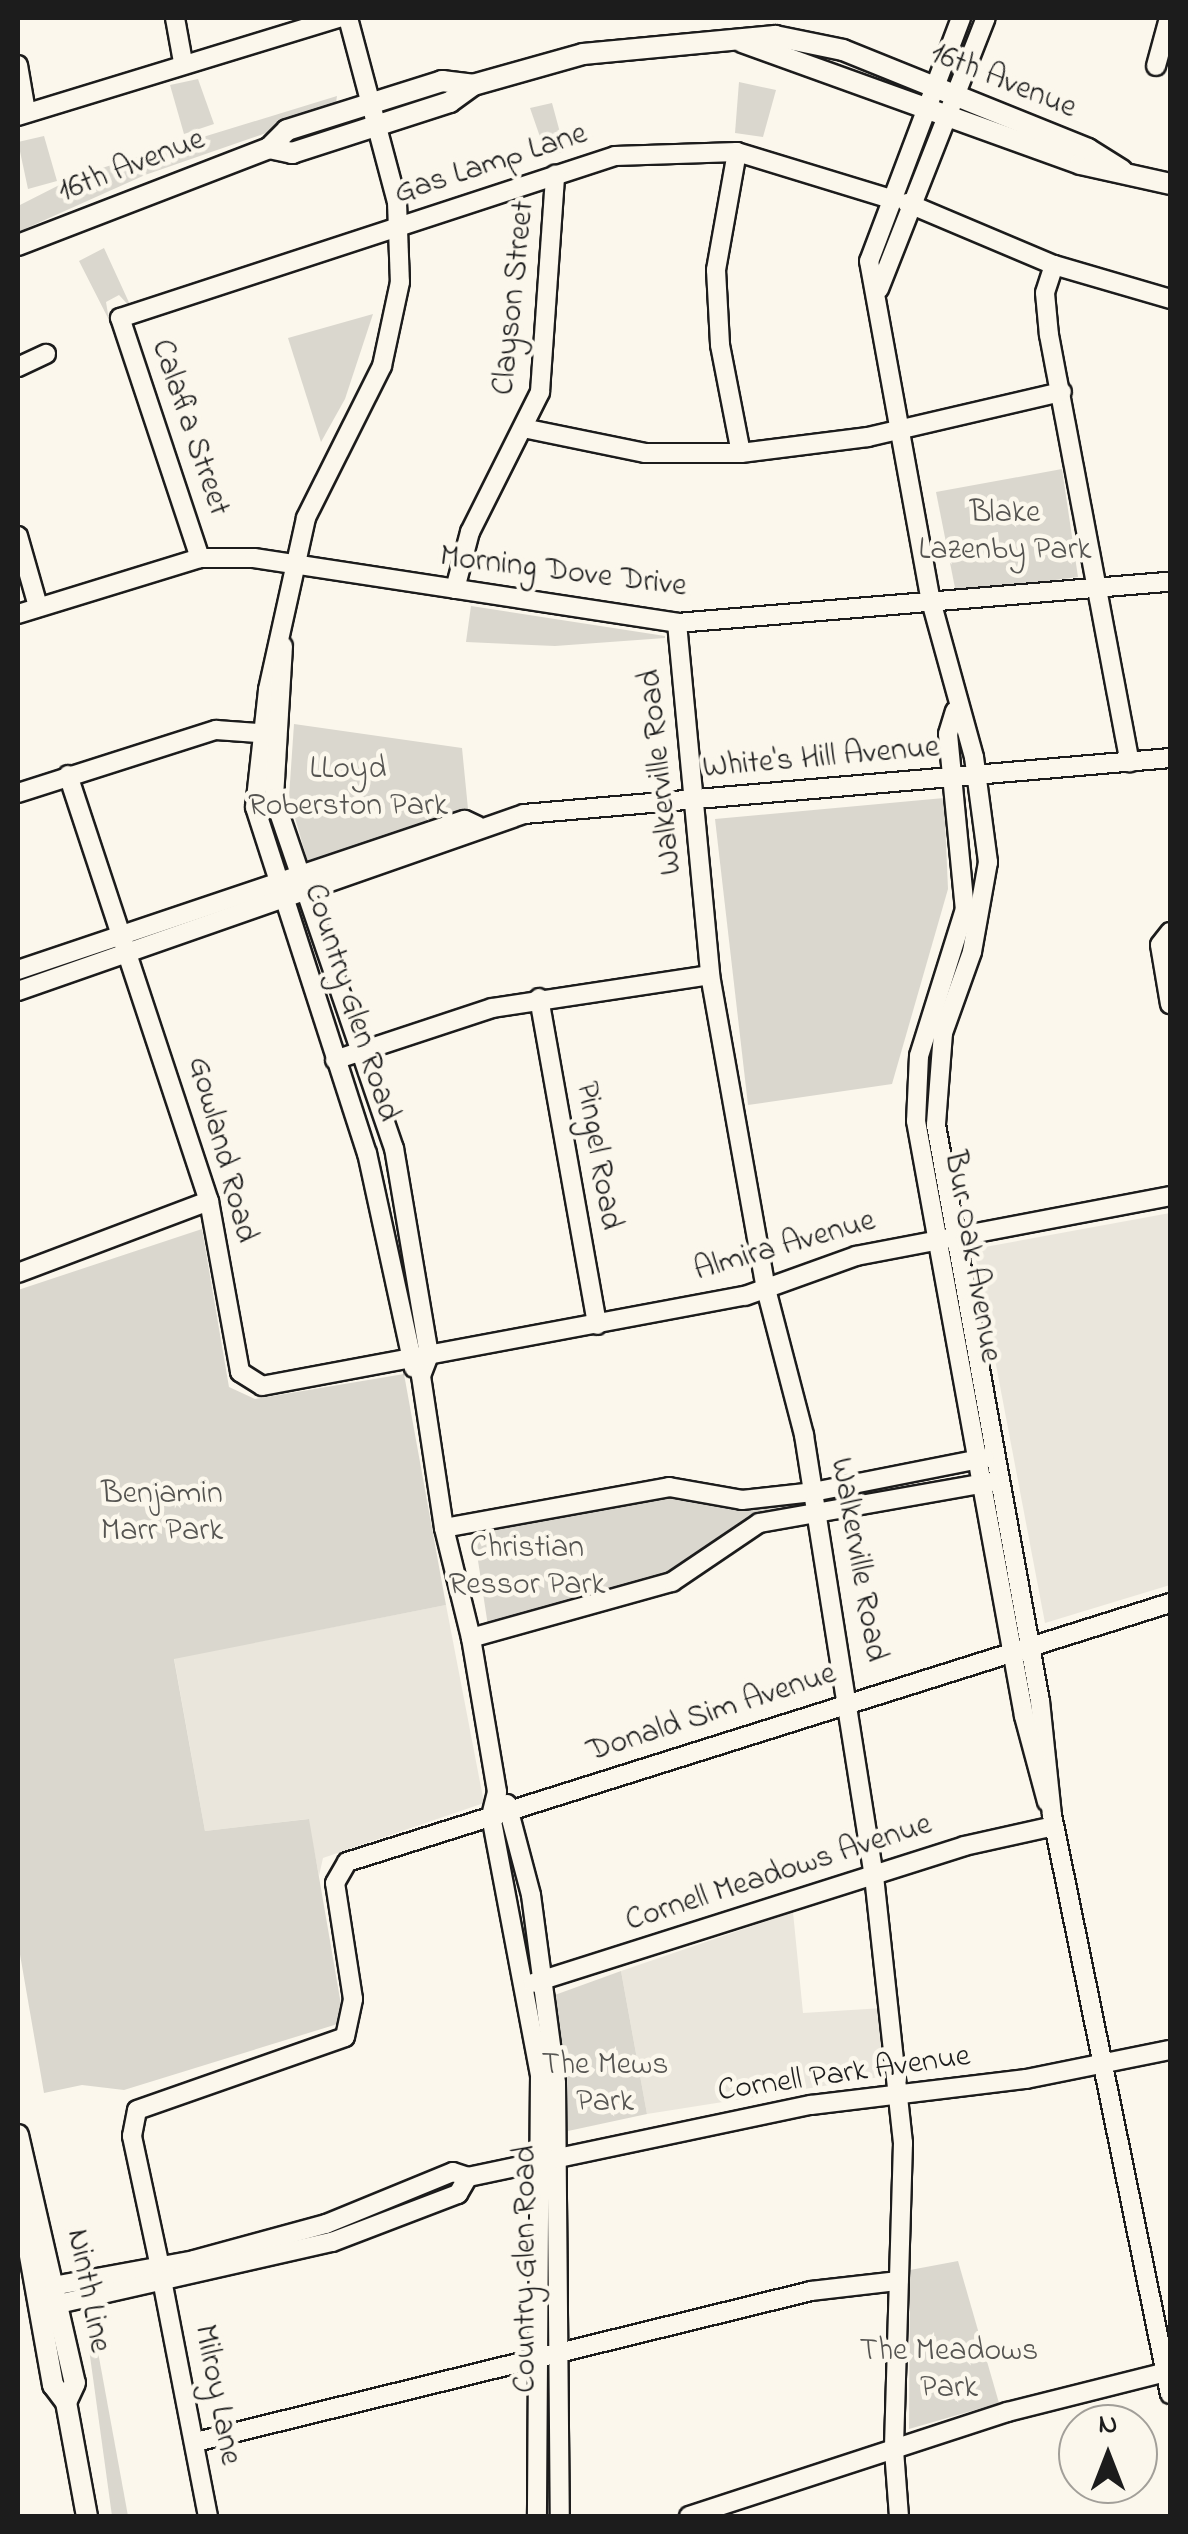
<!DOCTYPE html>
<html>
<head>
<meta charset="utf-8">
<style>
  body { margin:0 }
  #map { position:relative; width:1188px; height:2534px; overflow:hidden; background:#fbf7ec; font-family:"Indie Flower",sans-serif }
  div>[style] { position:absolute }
  .built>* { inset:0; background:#eae6dc }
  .green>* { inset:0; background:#dad7ce }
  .roads { filter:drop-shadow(2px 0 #1c1c1c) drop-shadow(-2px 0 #1c1c1c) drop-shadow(0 2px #1c1c1c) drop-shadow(0 -2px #1c1c1c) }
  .minor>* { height:18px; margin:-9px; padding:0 9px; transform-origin:9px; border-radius:9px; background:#fbf7ec }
  .major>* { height:20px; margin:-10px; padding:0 10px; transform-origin:10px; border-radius:10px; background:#fbf7ec }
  span { translate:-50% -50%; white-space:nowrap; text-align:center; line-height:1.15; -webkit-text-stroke:9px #fbf7ec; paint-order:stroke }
  .street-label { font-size:32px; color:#1c1c1c }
  .park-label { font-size:32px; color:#555451 }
  .frame { position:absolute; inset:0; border:20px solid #1c1c1c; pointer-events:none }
  .north { position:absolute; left:1058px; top:2404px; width:100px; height:100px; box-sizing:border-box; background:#fbf7ec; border:2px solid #a29f99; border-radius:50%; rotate:0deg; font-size:28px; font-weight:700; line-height:40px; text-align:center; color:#1c1c1c }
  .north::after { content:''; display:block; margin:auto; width:35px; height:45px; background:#1c1c1c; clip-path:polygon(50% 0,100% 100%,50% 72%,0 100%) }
</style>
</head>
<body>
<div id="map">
  <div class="built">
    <i style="clip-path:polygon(1170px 1213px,1170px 1585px,1045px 1623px,974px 1249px)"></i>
    <i style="clip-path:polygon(446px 1605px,484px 1803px,323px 1858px,319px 1876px,308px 1819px,205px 1831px,174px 1658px)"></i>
    <i style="clip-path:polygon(793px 1912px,803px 2013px,883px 2008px,886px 2076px,647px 2114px,621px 1971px)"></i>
  </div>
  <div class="green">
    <i style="clip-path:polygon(198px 79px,214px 124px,184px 134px,170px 85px)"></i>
    <i style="clip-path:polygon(739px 82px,776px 90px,763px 137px,735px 133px)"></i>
    <i style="clip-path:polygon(337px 96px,335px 109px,145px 175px,18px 232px,18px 206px,79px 175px)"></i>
    <i style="clip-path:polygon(552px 103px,565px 151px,547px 157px,530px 108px)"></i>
    <i style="clip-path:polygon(44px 136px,57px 181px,28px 189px,18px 142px)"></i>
    <i style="clip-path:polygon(104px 248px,132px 309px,119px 295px,106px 302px,109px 320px,79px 261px)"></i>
    <i style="clip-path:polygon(373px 314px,345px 399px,321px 442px,288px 338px)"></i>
    <i style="clip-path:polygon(1062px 469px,1078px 577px,956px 593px,936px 492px)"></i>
    <i style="clip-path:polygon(471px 606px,665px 636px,665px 638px,555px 646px,466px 642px)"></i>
    <i style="clip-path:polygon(294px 724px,462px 748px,468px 809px,308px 863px,289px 797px)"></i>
    <i style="clip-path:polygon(944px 798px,948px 889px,892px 1084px,748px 1105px,715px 819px)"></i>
    <i style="clip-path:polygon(202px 1229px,229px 1387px,255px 1399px,404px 1374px,446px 1605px,174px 1659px,205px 1831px,309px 1819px,344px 2022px,124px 2090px,82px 2085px,44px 2093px,18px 1943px,18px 1290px)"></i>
    <i style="clip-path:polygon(645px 1496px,800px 1500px,802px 1510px,745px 1522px,677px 1568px,623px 1589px,488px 1626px,473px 1528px)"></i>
    <i style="clip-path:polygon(621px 1971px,647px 2114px,568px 2131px,567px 2071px,552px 1996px)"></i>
    <i style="clip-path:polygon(958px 2261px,999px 2403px,909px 2429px,910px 2270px)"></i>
    <i style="clip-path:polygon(86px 2327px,94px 2330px,128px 2516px,112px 2516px)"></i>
  </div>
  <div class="roads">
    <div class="minor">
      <i style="left:175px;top:18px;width:45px;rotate:79.7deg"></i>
      <i style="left:348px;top:18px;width:190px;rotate:75.1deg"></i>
      <i style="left:397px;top:202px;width:80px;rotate:87.9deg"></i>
      <i style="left:400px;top:282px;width:86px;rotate:102.1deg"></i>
      <i style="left:382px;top:366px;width:170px;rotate:116.6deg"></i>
      <i style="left:306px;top:518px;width:176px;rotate:102.5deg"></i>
      <i style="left:268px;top:690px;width:118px;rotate:96.3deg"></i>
      <i style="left:255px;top:807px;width:364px;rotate:72.1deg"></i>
      <i style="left:367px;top:1153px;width:220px;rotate:77.7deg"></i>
      <i style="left:961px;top:18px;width:260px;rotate:110.7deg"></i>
      <i style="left:869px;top:261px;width:346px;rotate:79.7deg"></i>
      <i style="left:931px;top:601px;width:162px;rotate:74.6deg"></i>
      <i style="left:974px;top:757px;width:106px;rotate:82.4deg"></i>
      <i style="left:988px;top:862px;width:91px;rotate:100.1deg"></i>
      <i style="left:972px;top:952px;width:86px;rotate:109.7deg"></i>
      <i style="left:943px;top:1033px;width:92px;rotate:94.4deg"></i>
      <i style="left:936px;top:1125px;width:585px;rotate:79.77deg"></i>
      <i style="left:1040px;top:1701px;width:115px;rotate:84deg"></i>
      <i style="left:1052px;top:1815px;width:591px;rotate:78.48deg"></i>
      <i style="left:18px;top:65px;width:48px;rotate:80.3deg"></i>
      <i style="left:1156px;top:66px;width:50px;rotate:-74.8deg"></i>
      <i style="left:18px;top:116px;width:336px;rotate:-17deg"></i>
      <i style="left:737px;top:152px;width:120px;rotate:100.1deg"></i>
      <i style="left:716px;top:270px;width:75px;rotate:86.9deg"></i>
      <i style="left:720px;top:345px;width:110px;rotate:79deg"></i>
      <i style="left:907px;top:203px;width:160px;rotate:22.9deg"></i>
      <i style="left:1054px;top:265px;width:121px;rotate:16.3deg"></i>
      <i style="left:1054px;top:265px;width:29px;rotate:108deg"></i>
      <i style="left:1045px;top:293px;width:42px;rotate:84.6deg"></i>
      <i style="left:1049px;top:335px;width:435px;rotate:79.3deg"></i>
      <i style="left:879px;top:289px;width:291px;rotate:-68.5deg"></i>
      <i style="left:18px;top:367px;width:31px;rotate:-25deg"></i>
      <i style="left:528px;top:429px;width:119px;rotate:11.6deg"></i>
      <i style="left:645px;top:453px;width:96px"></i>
      <i style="left:741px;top:453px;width:128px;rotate:-7.2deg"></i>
      <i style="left:868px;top:437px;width:199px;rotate:-13.1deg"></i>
      <i style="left:18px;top:536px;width:73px;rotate:74.1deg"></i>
      <i style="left:200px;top:558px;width:253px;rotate:-108.4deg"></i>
      <i style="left:120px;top:318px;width:521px;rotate:-18.12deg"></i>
      <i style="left:615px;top:156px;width:122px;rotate:-1.9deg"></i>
      <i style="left:737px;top:152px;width:157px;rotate:17deg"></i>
      <i style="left:455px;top:589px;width:59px;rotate:-75.3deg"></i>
      <i style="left:470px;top:532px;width:157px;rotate:-63.4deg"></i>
      <i style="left:540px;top:392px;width:218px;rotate:-86deg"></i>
      <i style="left:18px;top:614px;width:190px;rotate:-17.1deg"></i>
      <i style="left:200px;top:558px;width:54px"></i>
      <i style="left:254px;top:558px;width:428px;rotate:8.7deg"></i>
      <i style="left:677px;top:623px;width:495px;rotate:-4.8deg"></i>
      <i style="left:677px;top:623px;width:354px;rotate:84.6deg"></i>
      <i style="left:710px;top:975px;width:319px;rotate:79.9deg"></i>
      <i style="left:766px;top:1289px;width:151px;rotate:75.4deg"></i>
      <i style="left:804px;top:1435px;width:447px;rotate:81deg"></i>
      <i style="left:874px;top:1876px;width:269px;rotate:83.8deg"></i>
      <i style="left:903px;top:2143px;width:307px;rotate:91.7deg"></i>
      <i style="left:894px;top:2450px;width:66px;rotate:85.7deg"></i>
      <i style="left:283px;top:646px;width:152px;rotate:93.4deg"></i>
      <i style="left:274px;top:798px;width:370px;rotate:71.1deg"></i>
      <i style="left:394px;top:1148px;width:210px;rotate:80.4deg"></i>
      <i style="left:429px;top:1355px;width:22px;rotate:111deg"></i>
      <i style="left:421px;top:1376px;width:154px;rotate:81.4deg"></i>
      <i style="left:444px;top:1528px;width:113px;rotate:76.2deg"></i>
      <i style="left:471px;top:1638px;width:156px;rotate:80.4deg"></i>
      <i style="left:497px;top:1792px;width:25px;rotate:104deg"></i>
      <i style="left:491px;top:1816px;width:264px;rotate:79.3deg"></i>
      <i style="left:540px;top:2075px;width:441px;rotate:90.4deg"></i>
      <i style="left:955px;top:711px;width:24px;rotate:107deg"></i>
      <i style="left:948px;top:734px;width:176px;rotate:84.5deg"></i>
      <i style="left:965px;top:909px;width:154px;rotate:107.4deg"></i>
      <i style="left:919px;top:1056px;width:65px;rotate:92.6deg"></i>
      <i style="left:916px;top:1121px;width:605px;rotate:79.71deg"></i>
      <i style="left:1024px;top:1716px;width:89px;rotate:75deg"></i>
      <i style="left:68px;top:775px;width:449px;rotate:71.7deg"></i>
      <i style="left:209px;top:1201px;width:174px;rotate:79.7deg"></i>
      <i style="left:240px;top:1372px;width:26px;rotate:32deg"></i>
      <i style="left:262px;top:1386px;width:491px;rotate:-10.6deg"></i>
      <i style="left:745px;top:1296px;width:118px;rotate:-19.8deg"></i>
      <i style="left:856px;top:1256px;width:320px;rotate:-10.8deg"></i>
      <i style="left:18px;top:793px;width:208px;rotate:-17.7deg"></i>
      <i style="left:216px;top:730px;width:56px;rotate:4.1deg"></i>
      <i style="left:1170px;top:932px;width:16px;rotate:128deg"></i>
      <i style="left:1160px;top:945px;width:60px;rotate:80.4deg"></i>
      <i style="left:18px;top:970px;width:471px;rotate:-18.6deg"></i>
      <i style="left:465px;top:820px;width:14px;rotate:25deg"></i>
      <i style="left:18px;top:991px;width:536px;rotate:-19.28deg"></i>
      <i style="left:524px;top:814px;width:648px;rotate:-4.95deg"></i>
      <i style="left:539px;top:998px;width:332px;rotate:79.9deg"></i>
      <i style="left:335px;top:1060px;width:165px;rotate:-18.3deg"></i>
      <i style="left:492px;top:1008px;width:220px;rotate:-8.6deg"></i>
      <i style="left:18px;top:1273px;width:204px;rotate:-20.7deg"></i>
      <i style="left:444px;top:1528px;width:229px;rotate:-10.3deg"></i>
      <i style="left:669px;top:1487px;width:74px;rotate:10.1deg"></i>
      <i style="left:742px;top:1500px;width:71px;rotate:-6.4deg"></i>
      <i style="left:813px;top:1492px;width:175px;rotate:-11.2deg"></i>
      <i style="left:471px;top:1638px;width:209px;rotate:-15.6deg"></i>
      <i style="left:672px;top:1582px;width:105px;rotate:-34.1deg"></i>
      <i style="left:759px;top:1523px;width:236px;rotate:-10deg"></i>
      <i style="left:507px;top:1804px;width:94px;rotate:75.2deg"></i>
      <i style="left:531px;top:1895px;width:190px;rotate:82.4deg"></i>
      <i style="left:556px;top:2083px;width:433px;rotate:89.5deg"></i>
      <i style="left:533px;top:1983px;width:452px;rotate:-17.6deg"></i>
      <i style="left:964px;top:1846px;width:92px;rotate:-12.5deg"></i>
      <i style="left:160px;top:2267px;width:134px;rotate:-102.1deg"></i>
      <i style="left:132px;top:2136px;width:26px;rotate:-79deg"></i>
      <i style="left:137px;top:2110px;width:220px;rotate:-19.3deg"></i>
      <i style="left:345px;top:2037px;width:39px;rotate:-78deg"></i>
      <i style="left:353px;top:1999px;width:117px;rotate:-98.8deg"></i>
      <i style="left:335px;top:1883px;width:24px;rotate:-60deg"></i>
      <i style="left:347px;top:1862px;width:863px;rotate:-17.47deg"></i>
      <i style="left:163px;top:2285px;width:235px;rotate:79deg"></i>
      <i style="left:42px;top:2288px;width:155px;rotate:-10.4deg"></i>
      <i style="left:194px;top:2260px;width:137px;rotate:-15.3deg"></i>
      <i style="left:326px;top:2224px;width:137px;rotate:-22.3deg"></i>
      <i style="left:453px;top:2172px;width:16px;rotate:18deg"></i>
      <i style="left:468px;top:2177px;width:350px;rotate:-11.9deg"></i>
      <i style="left:811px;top:2105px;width:217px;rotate:-6.9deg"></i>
      <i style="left:1026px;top:2079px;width:147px;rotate:-11.4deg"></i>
      <i style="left:45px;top:2307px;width:294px;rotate:-12.8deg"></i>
      <i style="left:332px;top:2242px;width:135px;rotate:-20.9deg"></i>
      <i style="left:458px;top:2194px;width:20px;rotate:-60deg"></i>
      <i style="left:196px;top:2442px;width:633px;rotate:-13.79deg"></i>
      <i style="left:811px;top:2291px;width:88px;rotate:-6.6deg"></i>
      <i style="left:689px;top:2516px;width:335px;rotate:-18.1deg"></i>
      <i style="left:1007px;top:2412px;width:168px;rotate:-14.1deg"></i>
    </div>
    <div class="major">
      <i style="left:742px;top:42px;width:359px;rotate:19.8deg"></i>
      <i style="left:1080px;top:164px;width:92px;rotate:12.5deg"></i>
      <i style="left:269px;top:148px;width:24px;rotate:12deg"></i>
      <i style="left:292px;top:153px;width:166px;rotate:-17.9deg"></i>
      <i style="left:450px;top:102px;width:29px;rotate:-36deg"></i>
      <i style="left:473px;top:85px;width:114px;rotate:-15.7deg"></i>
      <i style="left:583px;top:54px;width:193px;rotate:-5.4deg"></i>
      <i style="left:775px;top:36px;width:69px;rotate:11.6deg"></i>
      <i style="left:843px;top:50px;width:264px;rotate:22deg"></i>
      <i style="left:1088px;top:149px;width:40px;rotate:32deg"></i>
      <i style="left:18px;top:245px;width:269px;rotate:-21.1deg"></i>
      <i style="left:269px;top:148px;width:25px;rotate:-45deg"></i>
      <i style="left:287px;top:130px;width:163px;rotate:-17.5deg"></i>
      <i style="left:442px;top:81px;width:31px;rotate:7deg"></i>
      <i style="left:18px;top:2135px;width:254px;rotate:77.1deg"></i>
      <i style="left:75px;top:2383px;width:21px;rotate:115deg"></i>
      <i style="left:28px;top:2195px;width:17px;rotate:111deg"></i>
      <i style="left:22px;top:2211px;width:177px;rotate:79.9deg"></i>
      <i style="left:53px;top:2385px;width:21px;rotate:53deg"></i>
      <i style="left:66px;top:2402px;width:116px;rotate:79.6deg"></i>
    </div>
  </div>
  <div class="street-label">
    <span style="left:1003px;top:82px;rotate:22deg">16th Avenue</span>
    <span style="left:491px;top:165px;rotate:-18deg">Gas Lamp Lane</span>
    <span style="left:132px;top:167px;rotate:-21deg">16th Avenue</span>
    <span style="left:515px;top:298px;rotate:-84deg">Clayson Street</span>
    <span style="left:189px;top:428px;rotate:71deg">Calafia Street</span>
    <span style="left:563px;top:573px;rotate:7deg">Morning Dove Drive</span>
    <span style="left:821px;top:759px;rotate:-5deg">White's Hill Avenue</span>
    <span style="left:662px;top:772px;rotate:-96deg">Walkerville Road</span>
    <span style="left:350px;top:1003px;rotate:72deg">Country Glen Road</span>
    <span style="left:221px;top:1150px;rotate:75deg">Gowland Road</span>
    <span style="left:597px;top:1156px;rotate:80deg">Pingel Road</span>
    <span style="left:785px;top:1247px;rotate:-16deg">Almira Avenue</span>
    <span style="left:971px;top:1257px;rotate:80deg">Bur Oak Avenue</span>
    <span style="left:857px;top:1560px;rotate:80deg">Walkerville Road</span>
    <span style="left:712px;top:1714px;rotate:-18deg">Donald Sim Avenue</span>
    <span style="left:779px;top:1874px;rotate:-18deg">Cornell Meadows Avenue</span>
    <span style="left:844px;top:2075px;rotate:-8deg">Cornell Park Avenue</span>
    <span style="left:527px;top:2269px;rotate:-90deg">Country Glen Road</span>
    <span style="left:87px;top:2291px;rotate:79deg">Ninth Line</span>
    <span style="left:216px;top:2395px;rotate:79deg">Milroy Lane</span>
  </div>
  <div class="park-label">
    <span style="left:1005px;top:533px">Blake<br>Lazenby Park</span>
    <span style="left:348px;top:789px">LLoyd<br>Roberston Park</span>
    <span style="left:162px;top:1514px">Benjamin<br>Marr Park</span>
    <span style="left:527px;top:1568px">Christian<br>Ressor Park</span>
    <span style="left:605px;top:2085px">The Mews<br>Park</span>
    <span style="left:949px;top:2371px">The Meadows<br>Park</span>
  </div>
  <div class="frame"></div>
  <div class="north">N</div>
</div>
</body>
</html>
